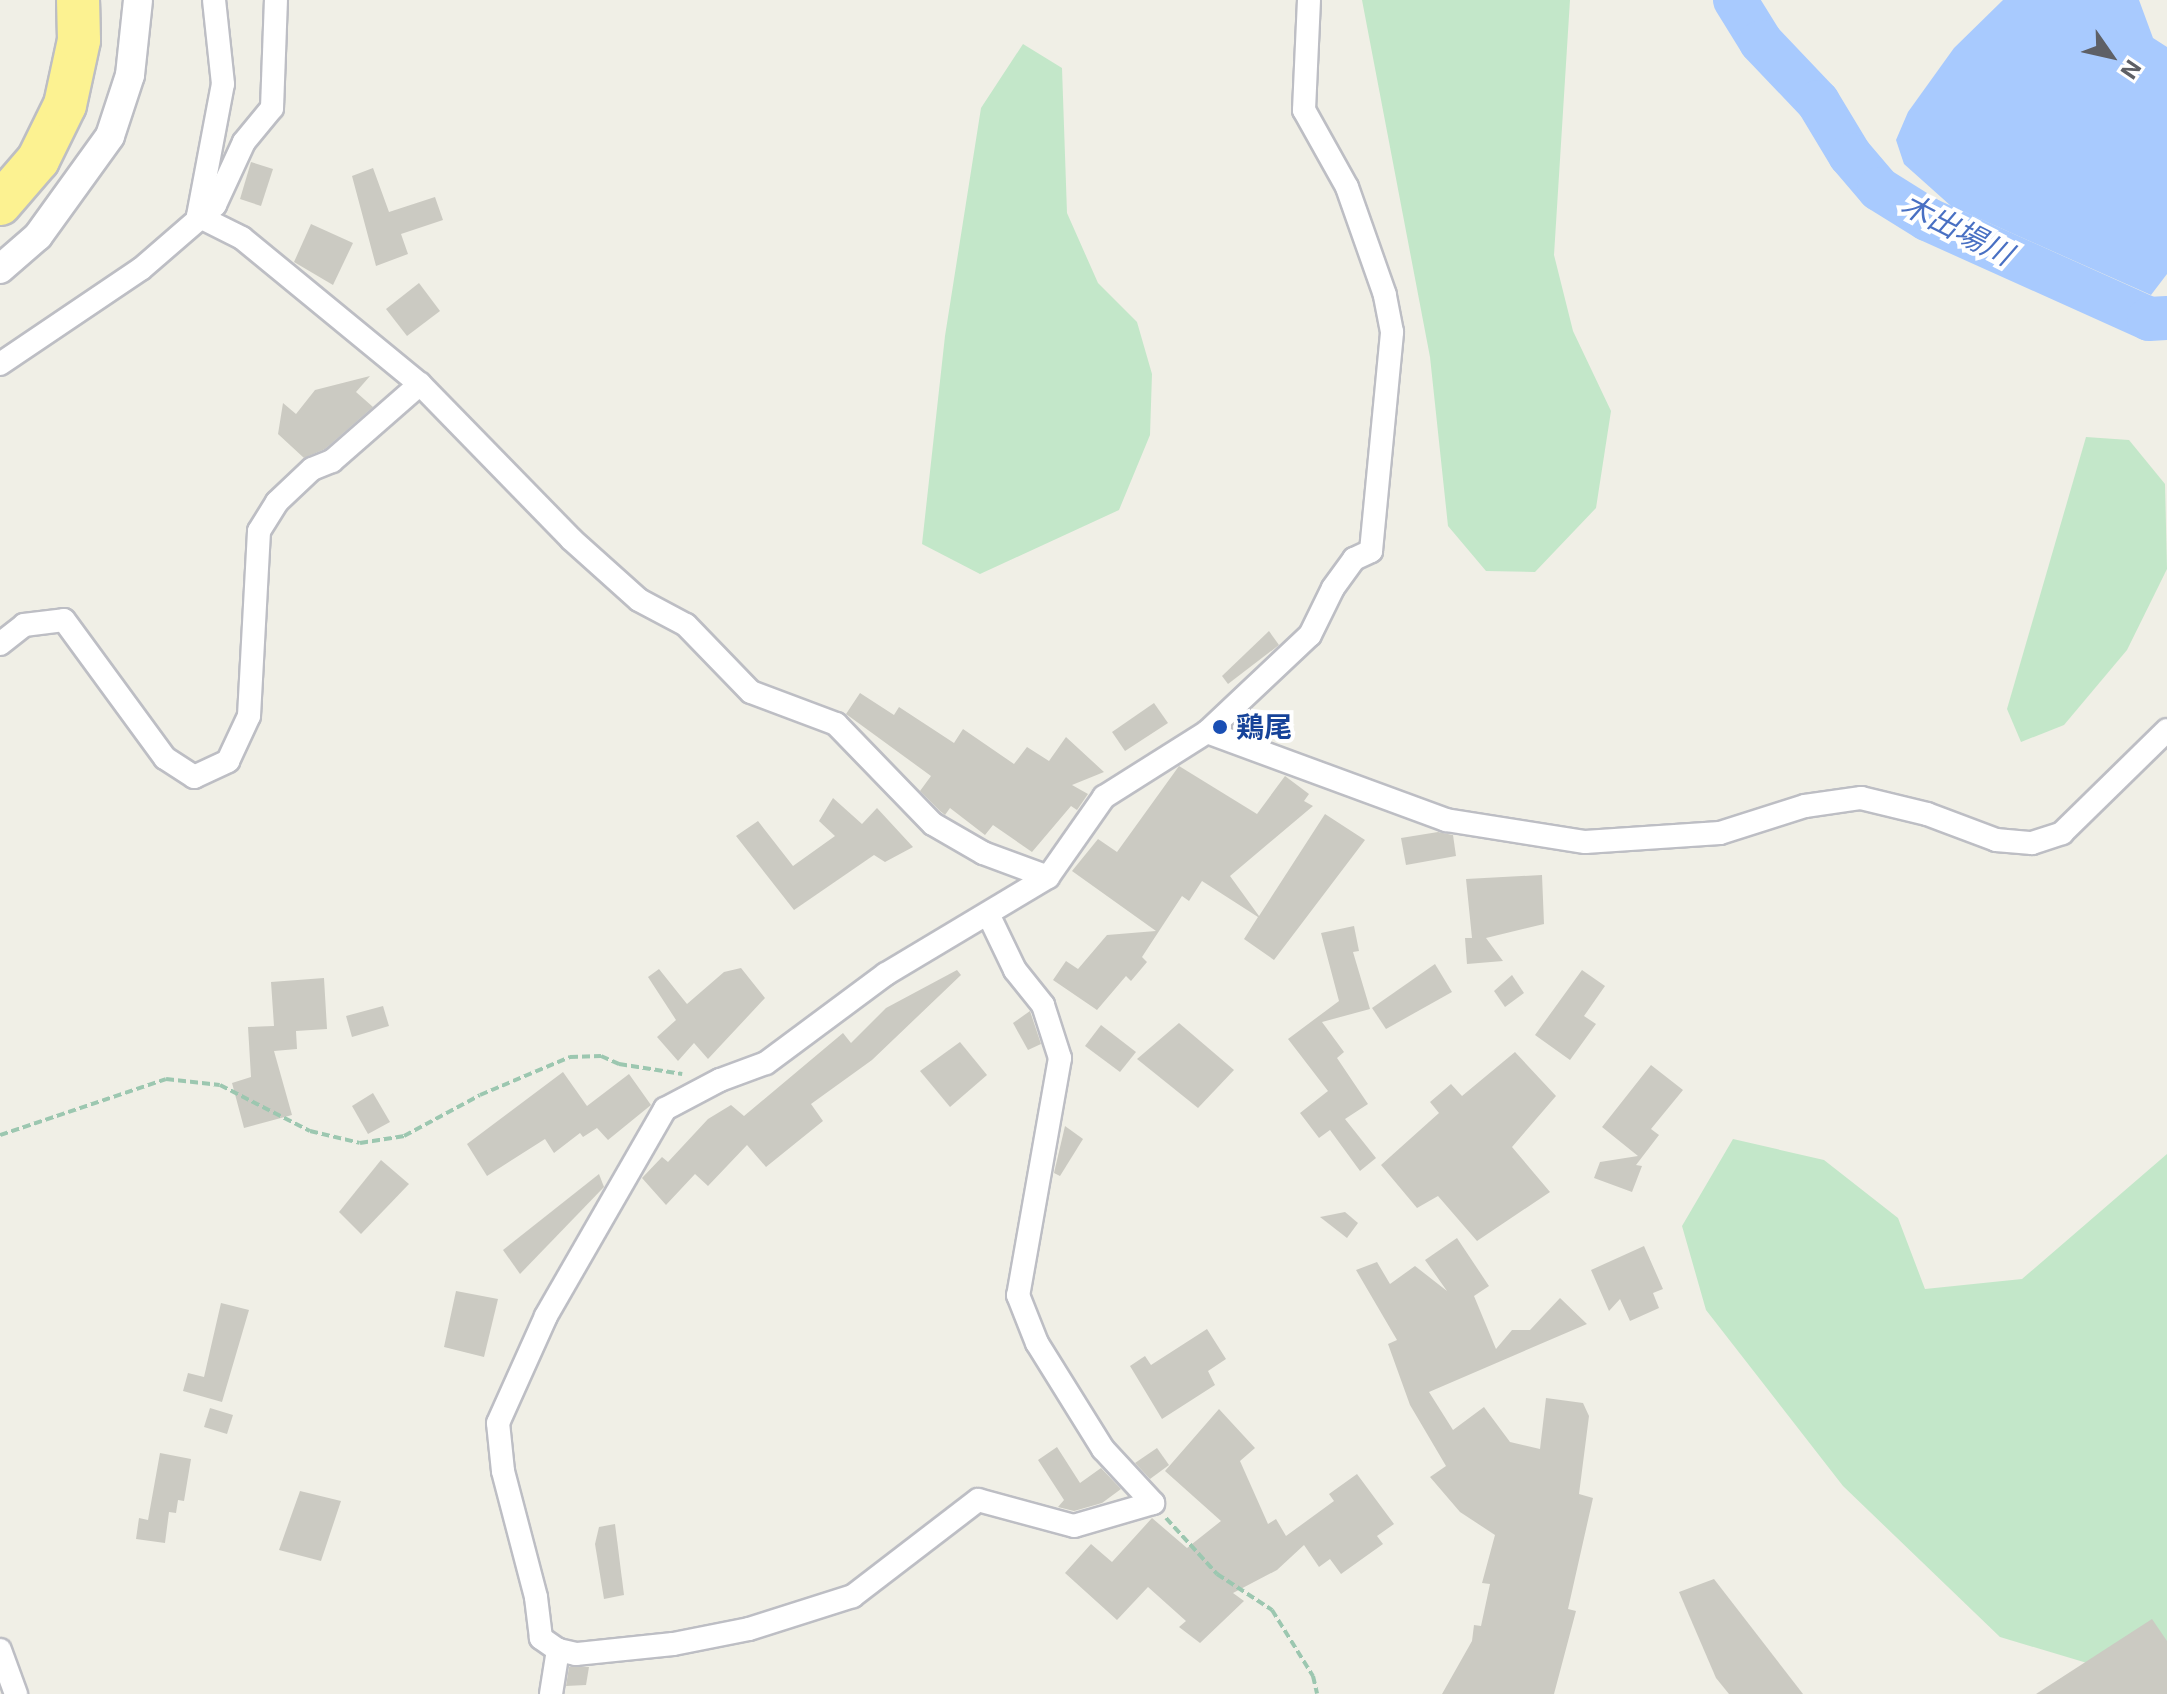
<!DOCTYPE html>
<html>
<head>
<meta charset="utf-8">
<style>
  body { margin:0 }
  #map { position:relative; width:2167px; height:1694px; overflow:hidden; background:#f0efe6; font-family:Inter,"Noto Sans JP",sans-serif }
  div>[style] { position:absolute }
  .green>* { inset:0; background:#c3e7c9 }
  .water>* { inset:0; background:#a8cafe }
  .river>* { height:44px; margin:-22px; padding:0 22px; transform-origin:22px; border-radius:22px; background:#a8cafe }
  .building>* { inset:0; background:#cbcac2 }
  .path>* { height:4px; margin-top:-2px; transform-origin:0; background:repeating-linear-gradient(90deg,#9cc7b0 0 8px,transparent 0 12px) }
  .roads { filter:drop-shadow(2px 0 #bdbec4) drop-shadow(-2px 0 #bdbec4) drop-shadow(0 2px #bdbec4) drop-shadow(0 -2px #bdbec4) }
  .minor>* { height:22px; margin:-11px; padding:0 11px; transform-origin:11px; border-radius:11px; background:#fff }
  .tertiary>* { height:28px; margin:-14px; padding:0 14px; transform-origin:14px; border-radius:14px; background:#fff }
  .motorway>* { height:42px; margin:-21px; padding:0 21px; transform-origin:21px; border-radius:21px; background:#fcf291 }
  .dots>* { width:22px; height:22px; translate:-50% -50%; box-sizing:border-box; border:4px solid #fff; border-radius:50% }
  span { translate:-50% -50%; white-space:nowrap; text-align:center; line-height:1.15; -webkit-text-stroke:8px #fff; paint-order:stroke }
  .transit-label { font-size:28px; color:#164399; font-weight:700 }
  .left { translate:0 -50%; text-align:left }
  .water-label { font-size:30px; color:#4970c3; font-style:italic }
  .north { position:absolute; left:2071px; top:16px; width:80px; height:80px; -webkit-text-stroke:6px #fff; paint-order:stroke; rotate:124deg; font-size:22px; font-weight:700; line-height:32px; text-align:center; color:#5e6066 }
  .north::after { content:''; display:block; margin:auto; width:28px; height:36px; background:#5e6066; clip-path:polygon(50% 0,100% 100%,50% 72%,0 100%) }
</style>
</head>
<body>
<div id="map">
  <div class="green">
    <i style="clip-path:polygon(1362px 0,1570px 0,1554px 255px,1573px 331px,1611px 411px,1596px 508px,1535px 572px,1486px 571px,1448px 526px,1430px 357px)"></i>
    <i style="clip-path:polygon(1023px 44px,1062px 68px,1067px 213px,1098px 283px,1137px 322px,1152px 374px,1150px 435px,1119px 510px,980px 574px,922px 544px,945px 336px,981px 108px)"></i>
    <i style="clip-path:polygon(2086px 437px,2129px 440px,2165px 484px,2167px 569px,2127px 650px,2064px 725px,2021px 742px,2007px 709px)"></i>
    <i style="clip-path:polygon(1733px 1139px,1824px 1160px,1898px 1218px,1925px 1289px,2022px 1279px,2167px 1154px,2167px 1687px,2000px 1637px,1843px 1486px,1706px 1310px,1682px 1226px)"></i>
  </div>
  <div class="water">
    <i style="clip-path:polygon(2003px 0,2139px 0,2153px 38px,2167px 47px,2167px 274px,2151px 295px,1951px 206px,1904px 164px,1896px 140px,1908px 112px,1954px 48px)"></i>
  </div>
  <div class="river">
    <i style="left:1735px;top:0;width:49px;rotate:58.2deg"></i>
    <i style="left:1761px;top:42px;width:83px;rotate:46.5deg"></i>
    <i style="left:1818px;top:102px;width:62px;rotate:58.9deg"></i>
    <i style="left:1850px;top:155px;width:45px;rotate:49.5deg"></i>
    <i style="left:1879px;top:189px;width:57px;rotate:32deg"></i>
    <i style="left:1927px;top:219px;width:243px;rotate:24.2deg"></i>
    <i style="left:2149px;top:319px;width:18px;rotate:-3deg"></i>
  </div>
  <div class="building">
    <i style="clip-path:polygon(251px 162px,273px 169px,261px 206px,240px 199px)"></i>
    <i style="clip-path:polygon(373px 168px,389px 212px,435px 197px,443px 220px,401px 234px,408px 254px,376px 266px,352px 176px)"></i>
    <i style="clip-path:polygon(311px 224px,353px 243px,333px 285px,294px 262px)"></i>
    <i style="clip-path:polygon(419px 283px,440px 311px,407px 336px,386px 309px)"></i>
    <i style="clip-path:polygon(370px 376px,356px 392px,373px 407px,325px 449px,304px 458px,278px 434px,283px 403px,296px 414px,315px 390px)"></i>
    <i style="clip-path:polygon(1269px 631px,1279px 645px,1228px 684px,1222px 676px)"></i>
    <i style="clip-path:polygon(860px 693px,894px 715px,899px 707px,954px 743px,963px 729px,1014px 764px,1027px 747px,1049px 761px,1066px 737px,1104px 772px,1072px 785px,1088px 794px,1077px 810px,1071px 806px,1032px 852px,993px 825px,985px 835px,950px 808px,945px 815px,940px 811px,920px 791px,931px 776px,846px 714px)"></i>
    <i style="clip-path:polygon(1154px 703px,1168px 723px,1125px 751px,1112px 732px)"></i>
    <i style="clip-path:polygon(1179px 766px,1257px 814px,1285px 776px,1309px 794px,1304px 801px,1313px 806px,1230px 876px,1259px 916px,1325px 814px,1365px 840px,1274px 960px,1244px 939px,1258px 917px,1202px 881px,1189px 901px,1182px 896px,1142px 957px,1147px 962px,1131px 981px,1126px 976px,1097px 1010px,1053px 980px,1066px 961px,1078px 969px,1107px 935px,1156px 931px,1072px 871px,1098px 839px,1117px 852px)"></i>
    <i style="clip-path:polygon(833px 798px,862px 824px,877px 808px,913px 847px,885px 862px,874px 855px,794px 910px,736px 836px,758px 821px,793px 866px,835px 836px,819px 821px)"></i>
    <i style="clip-path:polygon(1438px 832px,1453px 835px,1456px 856px,1406px 865px,1401px 838px)"></i>
    <i style="clip-path:polygon(1542px 875px,1544px 924px,1486px 938px,1503px 961px,1467px 964px,1465px 938px,1472px 938px,1466px 879px)"></i>
    <i style="clip-path:polygon(1354px 926px,1359px 951px,1353px 952px,1370px 1009px,1322px 1022px,1344px 1052px,1337px 1058px,1368px 1104px,1345px 1119px,1376px 1158px,1360px 1171px,1330px 1130px,1319px 1138px,1300px 1113px,1328px 1091px,1288px 1039px,1339px 1001px,1321px 933px)"></i>
    <i style="clip-path:polygon(1435px 964px,1452px 992px,1386px 1029px,1372px 1008px)"></i>
    <i style="clip-path:polygon(741px 968px,765px 998px,708px 1059px,694px 1043px,678px 1061px,657px 1037px,676px 1020px,648px 977px,659px 969px,687px 1004px,724px 972px)"></i>
    <i style="clip-path:polygon(957px 970px,961px 975px,872px 1060px,811px 1104px,823px 1121px,766px 1167px,747px 1145px,708px 1186px,695px 1174px,666px 1205px,642px 1178px,662px 1157px,668px 1162px,708px 1119px,731px 1105px,744px 1116px,843px 1033px,851px 1043px,886px 1008px)"></i>
    <i style="clip-path:polygon(1582px 970px,1605px 986px,1584px 1016px,1596px 1024px,1570px 1060px,1535px 1035px)"></i>
    <i style="clip-path:polygon(1512px 975px,1524px 993px,1505px 1007px,1494px 991px)"></i>
    <i style="clip-path:polygon(324px 978px,327px 1029px,296px 1031px,297px 1049px,274px 1051px,292px 1115px,244px 1128px,232px 1083px,251px 1077px,248px 1027px,274px 1026px,271px 982px)"></i>
    <i style="clip-path:polygon(383px 1006px,389px 1026px,352px 1037px,346px 1016px)"></i>
    <i style="clip-path:polygon(1030px 1011px,1041px 1044px,1028px 1050px,1013px 1023px)"></i>
    <i style="clip-path:polygon(1179px 1023px,1234px 1070px,1198px 1108px,1137px 1059px)"></i>
    <i style="clip-path:polygon(1101px 1025px,1136px 1052px,1120px 1072px,1085px 1046px)"></i>
    <i style="clip-path:polygon(960px 1042px,987px 1075px,950px 1107px,920px 1071px)"></i>
    <i style="clip-path:polygon(1515px 1052px,1556px 1096px,1512px 1147px,1550px 1192px,1477px 1241px,1438px 1196px,1417px 1208px,1381px 1165px,1439px 1113px,1430px 1102px,1451px 1084px,1462px 1096px)"></i>
    <i style="clip-path:polygon(1651px 1065px,1683px 1090px,1651px 1129px,1659px 1135px,1636px 1165px,1642px 1166px,1632px 1192px,1594px 1178px,1600px 1162px,1638px 1156px,1602px 1127px)"></i>
    <i style="clip-path:polygon(563px 1072px,587px 1106px,629px 1074px,651px 1105px,608px 1140px,597px 1128px,583px 1137px,580px 1133px,554px 1153px,545px 1139px,487px 1176px,467px 1144px)"></i>
    <i style="clip-path:polygon(373px 1093px,390px 1122px,368px 1134px,352px 1106px)"></i>
    <i style="clip-path:polygon(1065px 1126px,1083px 1139px,1060px 1176px,1054px 1173px)"></i>
    <i style="clip-path:polygon(381px 1160px,409px 1184px,361px 1234px,339px 1212px)"></i>
    <i style="clip-path:polygon(599px 1174px,604px 1187px,520px 1274px,503px 1250px)"></i>
    <i style="clip-path:polygon(1345px 1212px,1358px 1223px,1347px 1238px,1320px 1217px)"></i>
    <i style="clip-path:polygon(1457px 1238px,1489px 1286px,1474px 1296px,1496px 1349px,1512px 1330px,1530px 1330px,1560px 1298px,1587px 1324px,1429px 1392px,1453px 1430px,1484px 1407px,1510px 1442px,1540px 1449px,1546px 1398px,1583px 1403px,1589px 1416px,1579px 1494px,1593px 1498px,1568px 1609px,1576px 1611px,1554px 1694px,1442px 1694px,1472px 1641px,1474px 1625px,1481px 1626px,1490px 1584px,1482px 1583px,1495px 1535px,1460px 1512px,1430px 1477px,1446px 1466px,1410px 1405px,1388px 1344px,1397px 1340px,1356px 1270px,1377px 1262px,1390px 1284px,1415px 1266px,1447px 1291px,1425px 1260px)"></i>
    <i style="clip-path:polygon(1644px 1246px,1663px 1289px,1653px 1293px,1659px 1308px,1630px 1321px,1620px 1299px,1609px 1311px,1591px 1270px)"></i>
    <i style="clip-path:polygon(456px 1291px,498px 1299px,484px 1357px,444px 1347px)"></i>
    <i style="clip-path:polygon(221px 1303px,249px 1310px,222px 1402px,183px 1391px,188px 1373px,204px 1377px)"></i>
    <i style="clip-path:polygon(1207px 1329px,1226px 1359px,1208px 1371px,1215px 1385px,1162px 1419px,1130px 1366px,1145px 1356px,1151px 1365px)"></i>
    <i style="clip-path:polygon(210px 1408px,233px 1415px,227px 1434px,204px 1427px)"></i>
    <i style="clip-path:polygon(1219px 1409px,1255px 1448px,1240px 1461px,1268px 1524px,1276px 1519px,1286px 1536px,1334px 1501px,1329px 1494px,1357px 1474px,1394px 1524px,1377px 1536px,1383px 1544px,1341px 1574px,1330px 1559px,1319px 1567px,1304px 1545px,1277px 1570px,1233px 1593px,1244px 1601px,1200px 1643px,1179px 1627px,1186px 1621px,1148px 1587px,1117px 1620px,1065px 1573px,1091px 1544px,1112px 1562px,1152px 1518px,1187px 1548px,1221px 1521px,1165px 1471px)"></i>
    <i style="clip-path:polygon(1057px 1447px,1080px 1483px,1101px 1468px,1121px 1489px,1102px 1503px,1074px 1511px,1058px 1507px,1064px 1500px,1038px 1460px)"></i>
    <i style="clip-path:polygon(1157px 1448px,1169px 1465px,1150px 1479px,1135px 1463px)"></i>
    <i style="clip-path:polygon(160px 1453px,191px 1459px,184px 1501px,178px 1500px,176px 1513px,169px 1512px,165px 1543px,136px 1539px,139px 1518px,148px 1520px)"></i>
    <i style="clip-path:polygon(300px 1491px,341px 1501px,321px 1561px,279px 1550px)"></i>
    <i style="clip-path:polygon(615px 1524px,624px 1595px,604px 1599px,595px 1544px,599px 1527px)"></i>
    <i style="clip-path:polygon(1714px 1579px,1803px 1694px,1729px 1694px,1716px 1678px,1679px 1592px)"></i>
    <i style="clip-path:polygon(2152px 1619px,2167px 1641px,2167px 1694px,2036px 1694px)"></i>
    <i style="clip-path:polygon(569px 1667px,589px 1667px,586px 1685px,566px 1686px)"></i>
  </div>
  <div class="path">
    <i style="left:0;top:1135px;width:175px;rotate:-18.6deg"></i>
    <i style="left:166px;top:1079px;width:54px;rotate:6.3deg"></i>
    <i style="left:220px;top:1085px;width:101px;rotate:27.1deg"></i>
    <i style="left:310px;top:1131px;width:51px;rotate:13.5deg"></i>
    <i style="left:360px;top:1143px;width:45px;rotate:-9deg"></i>
    <i style="left:404px;top:1136px;width:86px;rotate:-28.3deg"></i>
    <i style="left:480px;top:1095px;width:98px;rotate:-22.9deg"></i>
    <i style="left:570px;top:1057px;width:31px;rotate:-2deg"></i>
    <i style="left:601px;top:1056px;width:20px;rotate:24deg"></i>
    <i style="left:619px;top:1064px;width:64px;rotate:9deg"></i>
    <i style="left:1166px;top:1518px;width:76px;rotate:47.7deg"></i>
    <i style="left:1217px;top:1574px;width:66px;rotate:33.2deg"></i>
    <i style="left:1272px;top:1610px;width:78px;rotate:58.2deg"></i>
    <i style="left:1313px;top:1676px;width:18px;rotate:77deg"></i>
  </div>
  <div class="roads">
    <div class="minor">
      <i style="left:198px;top:216px;width:49px;rotate:26.6deg"></i>
      <i style="left:242px;top:238px;width:230px;rotate:39.4deg"></i>
      <i style="left:420px;top:384px;width:216px;rotate:45.7deg"></i>
      <i style="left:571px;top:539px;width:91px;rotate:41.9deg"></i>
      <i style="left:639px;top:600px;width:53px;rotate:28deg"></i>
      <i style="left:686px;top:625px;width:93px;rotate:45.9deg"></i>
      <i style="left:751px;top:692px;width:91px;rotate:20.6deg"></i>
      <i style="left:836px;top:724px;width:139px;rotate:45.9deg"></i>
      <i style="left:933px;top:824px;width:58px;rotate:30.1deg"></i>
      <i style="left:983px;top:853px;width:69px;rotate:20.3deg"></i>
      <i style="left:198px;top:216px;width:134px;rotate:-79.3deg"></i>
      <i style="left:223px;top:84px;width:84px;rotate:-96.1deg"></i>
      <i style="left:0;top:364px;width:170px;rotate:-34deg"></i>
      <i style="left:141px;top:269px;width:98px;rotate:-40.9deg"></i>
      <i style="left:215px;top:205px;width:69px;rotate:-65.3deg"></i>
      <i style="left:244px;top:142px;width:44px;rotate:-50.5deg"></i>
      <i style="left:272px;top:108px;width:108px;rotate:-87.9deg"></i>
      <i style="left:0;top:644px;width:31px;rotate:-38deg"></i>
      <i style="left:24px;top:625px;width:40px;rotate:-7.1deg"></i>
      <i style="left:64px;top:620px;width:171px;rotate:53.8deg"></i>
      <i style="left:165px;top:758px;width:35px;rotate:33deg"></i>
      <i style="left:194px;top:777px;width:38px;rotate:-25deg"></i>
      <i style="left:228px;top:761px;width:50px;rotate:-65deg"></i>
      <i style="left:249px;top:716px;width:185px;rotate:-86.9deg"></i>
      <i style="left:259px;top:531px;width:34px;rotate:-58deg"></i>
      <i style="left:277px;top:502px;width:48px;rotate:-43.3deg"></i>
      <i style="left:312px;top:469px;width:22px;rotate:-22deg"></i>
      <i style="left:332px;top:461px;width:117px;rotate:-41.2deg"></i>
      <i style="left:1207px;top:732px;width:255px;rotate:20.2deg"></i>
      <i style="left:1446px;top:820px;width:141px;rotate:9deg"></i>
      <i style="left:1585px;top:842px;width:135px;rotate:-3.8deg"></i>
      <i style="left:1720px;top:833px;width:89px;rotate:-17.6deg"></i>
      <i style="left:1805px;top:806px;width:57px;rotate:-8.1deg"></i>
      <i style="left:1861px;top:798px;width:68px;rotate:13.6deg"></i>
      <i style="left:1927px;top:814px;width:74px;rotate:20.6deg"></i>
      <i style="left:1996px;top:840px;width:36px;rotate:5deg"></i>
      <i style="left:2032px;top:843px;width:32px;rotate:-18deg"></i>
      <i style="left:2062px;top:833px;width:147px;rotate:-44.4deg"></i>
      <i style="left:989px;top:916px;width:60px;rotate:64.3deg"></i>
      <i style="left:1015px;top:970px;width:45px;rotate:51.3deg"></i>
      <i style="left:1043px;top:1005px;width:56px;rotate:72.2deg"></i>
      <i style="left:1060px;top:1058px;width:241px;rotate:100deg"></i>
      <i style="left:1018px;top:1295px;width:52px;rotate:68.4deg"></i>
      <i style="left:1037px;top:1343px;width:125px;rotate:58.1deg"></i>
      <i style="left:1103px;top:1449px;width:74px;rotate:47.2deg"></i>
      <i style="left:1153px;top:1503px;width:82px;rotate:163.8deg"></i>
      <i style="left:1074px;top:1526px;width:99px;rotate:-164.8deg"></i>
      <i style="left:978px;top:1500px;width:158px;rotate:142.5deg"></i>
      <i style="left:853px;top:1596px;width:109px;rotate:162.4deg"></i>
      <i style="left:749px;top:1629px;width:77px;rotate:168.8deg"></i>
      <i style="left:673px;top:1644px;width:98px;rotate:174.1deg"></i>
      <i style="left:576px;top:1654px;width:18px;rotate:-167deg"></i>
      <i style="left:558px;top:1650px;width:21px;rotate:-145deg"></i>
      <i style="left:541px;top:1638px;width:41px;rotate:-97deg"></i>
      <i style="left:536px;top:1597px;width:130px;rotate:-104.7deg"></i>
      <i style="left:503px;top:1471px;width:48px;rotate:-95.9deg"></i>
      <i style="left:498px;top:1423px;width:117px;rotate:-65.8deg"></i>
      <i style="left:546px;top:1316px;width:239px;rotate:-60.1deg"></i>
      <i style="left:665px;top:1109px;width:62px;rotate:-27.8deg"></i>
      <i style="left:720px;top:1080px;width:49px;rotate:-20.3deg"></i>
      <i style="left:766px;top:1063px;width:149px;rotate:-36.6deg"></i>
      <i style="left:886px;top:974px;width:189px;rotate:-30.9deg"></i>
      <i style="left:1048px;top:877px;width:98px;rotate:-55deg"></i>
      <i style="left:1104px;top:797px;width:122px;rotate:-32.3deg"></i>
      <i style="left:1207px;top:732px;width:141px;rotate:-43.3deg"></i>
      <i style="left:1310px;top:635px;width:52px;rotate:-63.9deg"></i>
      <i style="left:1333px;top:588px;width:36px;rotate:-54deg"></i>
      <i style="left:1354px;top:559px;width:19px;rotate:-25deg"></i>
      <i style="left:1371px;top:551px;width:220px;rotate:-84.5deg"></i>
      <i style="left:1392px;top:332px;width:38px;rotate:-101deg"></i>
      <i style="left:1385px;top:295px;width:114px;rotate:-109.4deg"></i>
      <i style="left:1347px;top:187px;width:88px;rotate:-119.2deg"></i>
      <i style="left:1304px;top:110px;width:110px;rotate:-87.4deg"></i>
      <i style="left:0;top:1650px;width:47px;rotate:70deg"></i>
      <i style="left:551px;top:1694px;width:45px;rotate:-81deg"></i>
    </div>
    <div class="tertiary">
      <i style="left:0;top:269px;width:50px;rotate:-41deg"></i>
      <i style="left:38px;top:236px;width:123px;rotate:-54.2deg"></i>
      <i style="left:110px;top:136px;width:64px;rotate:-71.8deg"></i>
      <i style="left:130px;top:75px;width:75px;rotate:-83.9deg"></i>
    </div>
    <div class="motorway">
      <i style="left:0;top:204px;width:58px;rotate:-49.2deg"></i>
      <i style="left:38px;top:160px;width:61px;rotate:-63.9deg"></i>
      <i style="left:65px;top:105px;width:66px;rotate:-77.8deg"></i>
      <i style="left:79px;top:40px;width:40px;rotate:-91.4deg"></i>
    </div>
  </div>
  <div class="dots">
    <i style="left:1220px;top:727px;background:#1a4fb4"></i>
  </div>
  <div class="transit-label">
    <span class="left" style="left:1236px;top:727px">鶏尾</span>
  </div>
  <div class="water-label">
    <span style="left:1957px;top:229px;rotate:27deg">木出場川</span>
  </div>
  <div class="north">N</div>
</div>
</body>
</html>
